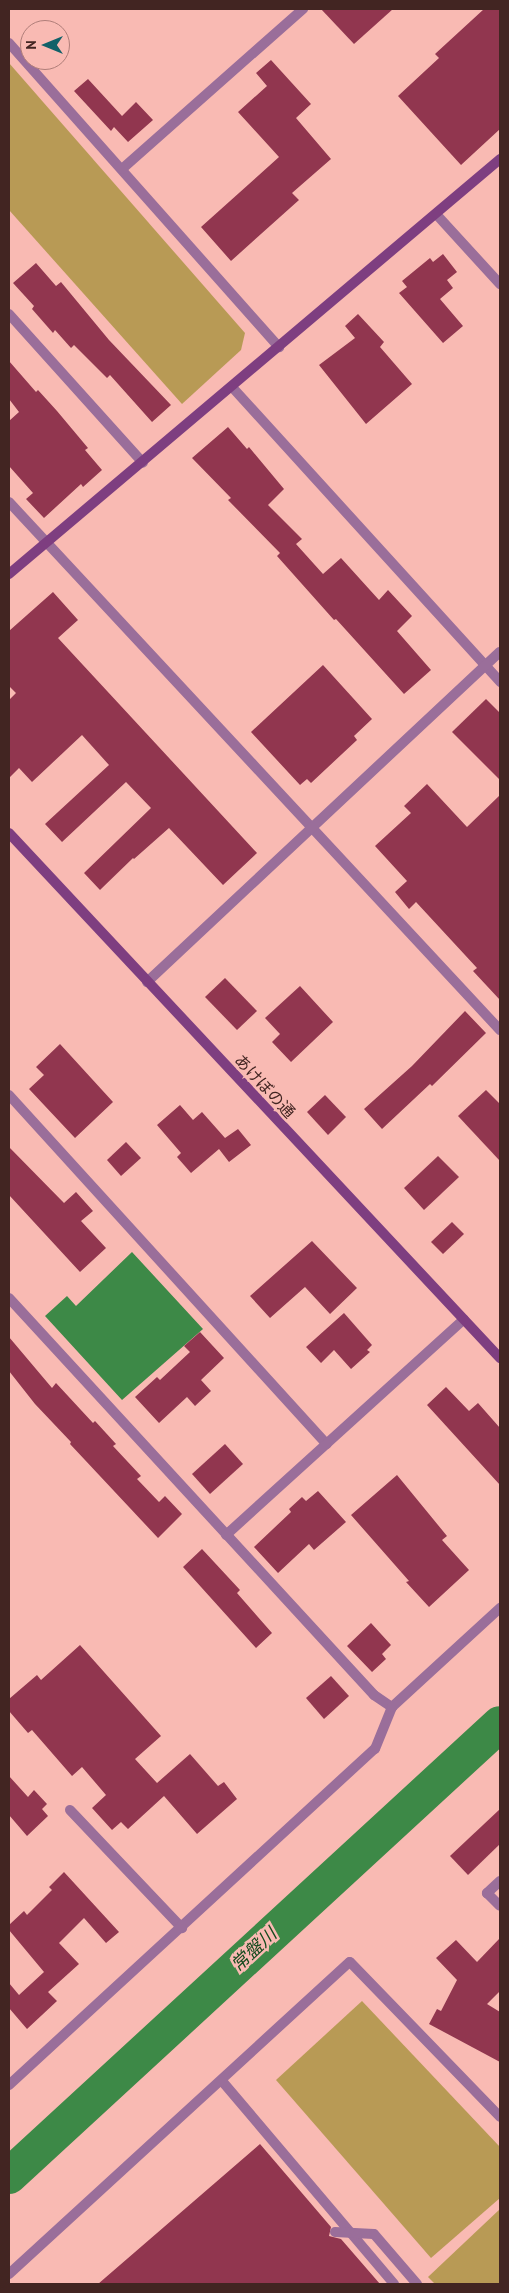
<!DOCTYPE html>
<html>
<head>
<meta charset="utf-8">
<style>
  body { margin:0 }
  #map { position:relative; width:509px; height:2293px; overflow:hidden; background:#f9bab3; font-family:"PT Sans","Noto Sans JP",sans-serif }
  div>[style] { position:absolute }
  .green>* { inset:0; background:#b89a55 }
  .water>* { inset:0; background:#3d8947 }
  .river>* { height:36px; margin:-18px; padding:0 18px; transform-origin:18px; border-radius:18px; background:#3d8947 }
  .building>* { inset:0; background:#91364f }
  .lane>* { height:10px; margin:-5px; padding:0 5px; transform-origin:5px; border-radius:5px; background:#9a6e9a }
  .street>* { height:10px; margin:-5px; padding:0 5px; transform-origin:5px; border-radius:5px; background:#9a6e9a }
  .secondary>* { height:10px; margin:-5px; padding:0 5px; transform-origin:5px; border-radius:5px; background:#7e3e80 }
  .lane-bridge>* { height:10px; margin:-5px; padding:0 5px; transform-origin:5px; border-radius:5px; background:#9a6e9a }
  span { translate:-50% -50%; white-space:nowrap; text-align:center; line-height:1.15; -webkit-text-stroke:5px #f9bab3; paint-order:stroke }
  .street-label { font-size:16px; color:#422522 }
  .water-label { font-size:18px; color:#134a1d; font-style:italic }
  .frame { position:absolute; inset:0; border:10px solid #422522; pointer-events:none }
  .north { position:absolute; left:20px; top:20px; width:50px; height:50px; box-sizing:border-box; background:#f9bab3; border:1px solid #b07e79; border-radius:50%; rotate:270deg; font-size:14px; font-weight:700; line-height:20px; text-align:center; color:#422522 }
  .north::after { content:''; display:block; margin:auto; width:18px; height:22px; background:#116169; clip-path:polygon(50% 0,100% 100%,50% 72%,0 100%) }
</style>
</head>
<body>
<div id="map">
  <div class="green">
    <i style="clip-path:polygon(9px 63px,245px 333px,241px 350px,182px 404px,9px 210px)"></i>
    <i style="clip-path:polygon(362px 2001px,500px 2147px,500px 2198px,431px 2258px,276px 2080px)"></i>
    <i style="clip-path:polygon(500px 2209px,500px 2284px,435px 2284px,428px 2277px)"></i>
  </div>
  <div class="water">
    <i style="clip-path:polygon(132px 1252px,203px 1329px,122px 1400px,45px 1316px,67px 1296px,76px 1306px)"></i>
  </div>
  <div class="river">
    <i style="left:9px;top:2176px;width:667px;rotate:-42.63deg"></i>
  </div>
  <div class="building">
    <i style="clip-path:polygon(321px 9px,393px 9px,354px 44px)"></i>
    <i style="clip-path:polygon(484px 9px,500px 9px,500px 129px,461px 165px,398px 96px,439px 58px,435px 54px)"></i>
    <i style="clip-path:polygon(271px 60px,311px 104px,296px 118px,331px 159px,292px 193px,299px 200px,231px 261px,201px 227px,279px 157px,238px 112px,267px 86px,256px 73px)"></i>
    <i style="clip-path:polygon(88px 79px,122px 116px,136px 102px,153px 120px,128px 142px,114px 127px,111px 131px,74px 91px)"></i>
    <i style="clip-path:polygon(443px 254px,457px 272px,447px 280px,453px 288px,440px 299px,463px 326px,443px 343px,399px 293px,407px 287px,402px 281px,430px 258px,433px 262px)"></i>
    <i style="clip-path:polygon(36px 263px,56px 286px,61px 282px,109px 340px,171px 405px,152px 422px,110px 375px,107px 378px,74px 345px,71px 348px,55px 330px,53px 333px,32px 309px,34px 306px,13px 283px)"></i>
    <i style="clip-path:polygon(358px 314px,384px 342px,380px 347px,412px 384px,366px 424px,319px 365px,355px 338px,345px 326px)"></i>
    <i style="clip-path:polygon(9px 361px,36px 392px,38px 390px,57px 411px,88px 448px,85px 450px,102px 470px,83px 487px,81px 484px,44px 518px,26px 499px,33px 493px,9px 466px,9px 421px,19px 412px,9px 399px)"></i>
    <i style="clip-path:polygon(228px 427px,247px 449px,249px 447px,284px 489px,268px 505px,302px 539px,296px 544px,323px 574px,341px 558px,379px 600px,388px 590px,412px 616px,397px 631px,431px 670px,404px 694px,336px 619px,334px 620px,277px 556px,280px 553px,228px 500px,231px 498px,192px 458px)"></i>
    <i style="clip-path:polygon(53px 592px,78px 620px,58px 638px,257px 853px,223px 885px,169px 828px,134px 859px,133px 858px,100px 890px,84px 873px,151px 808px,126px 782px,62px 842px,45px 824px,109px 765px,82px 735px,32px 782px,19px 768px,9px 778px,9px 700px,16px 693px,9px 686px,9px 631px)"></i>
    <i style="clip-path:polygon(323px 665px,372px 719px,354px 736px,357px 740px,311px 783px,307px 779px,300px 785px,251px 732px)"></i>
    <i style="clip-path:polygon(486px 699px,500px 713px,500px 780px,452px 732px)"></i>
    <i style="clip-path:polygon(427px 784px,467px 827px,500px 795px,500px 1000px,473px 971px,477px 968px,416px 902px,409px 909px,395px 892px,407px 881px,375px 846px,411px 813px,404px 806px)"></i>
    <i style="clip-path:polygon(225px 978px,257px 1011px,237px 1030px,205px 997px)"></i>
    <i style="clip-path:polygon(300px 986px,333px 1022px,291px 1062px,272px 1042px,280px 1034px,265px 1018px)"></i>
    <i style="clip-path:polygon(465px 1011px,486px 1033px,432px 1086px,430px 1084px,382px 1129px,364px 1109px,412px 1066px)"></i>
    <i style="clip-path:polygon(60px 1044px,113px 1102px,75px 1138px,29px 1089px,44px 1075px,36px 1067px)"></i>
    <i style="clip-path:polygon(486px 1090px,500px 1104px,500px 1161px,458px 1116px)"></i>
    <i style="clip-path:polygon(325px 1095px,346px 1117px,328px 1135px,307px 1112px)"></i>
    <i style="clip-path:polygon(180px 1105px,193px 1120px,202px 1112px,225px 1138px,238px 1129px,251px 1145px,229px 1162px,219px 1149px,191px 1173px,177px 1157px,181px 1153px,157px 1125px)"></i>
    <i style="clip-path:polygon(126px 1142px,141px 1158px,121px 1176px,107px 1160px)"></i>
    <i style="clip-path:polygon(9px 1147px,64px 1203px,76px 1192px,93px 1211px,81px 1221px,106px 1248px,80px 1272px,9px 1195px)"></i>
    <i style="clip-path:polygon(438px 1156px,459px 1177px,424px 1210px,404px 1188px)"></i>
    <i style="clip-path:polygon(452px 1222px,464px 1234px,443px 1254px,431px 1242px)"></i>
    <i style="clip-path:polygon(312px 1241px,357px 1288px,330px 1314px,305px 1287px,270px 1318px,250px 1296px)"></i>
    <i style="clip-path:polygon(344px 1313px,372px 1345px,367px 1350px,370px 1352px,351px 1369px,334px 1350px,321px 1363px,306px 1347px)"></i>
    <i style="clip-path:polygon(200px 1332px,224px 1358px,201px 1380px,211px 1391px,195px 1406px,187px 1397px,159px 1423px,135px 1397px,157px 1377px,160px 1380px,190px 1352px,184px 1346px)"></i>
    <i style="clip-path:polygon(9px 1337px,52px 1388px,56px 1383px,93px 1423px,95px 1421px,116px 1444px,113px 1446px,141px 1476px,137px 1479px,159px 1502px,165px 1496px,182px 1514px,158px 1538px,70px 1444px,71px 1442px,35px 1404px,9px 1371px)"></i>
    <i style="clip-path:polygon(446px 1387px,469px 1411px,478px 1403px,500px 1428px,500px 1485px,427px 1405px)"></i>
    <i style="clip-path:polygon(225px 1444px,243px 1464px,210px 1494px,192px 1474px)"></i>
    <i style="clip-path:polygon(397px 1475px,447px 1536px,442px 1540px,469px 1570px,429px 1607px,406px 1582px,409px 1581px,351px 1515px)"></i>
    <i style="clip-path:polygon(318px 1491px,346px 1522px,314px 1550px,309px 1544px,278px 1573px,254px 1547px,291px 1512px,289px 1509px,302px 1497px,306px 1501px)"></i>
    <i style="clip-path:polygon(202px 1549px,240px 1590px,237px 1593px,272px 1633px,256px 1648px,183px 1567px)"></i>
    <i style="clip-path:polygon(371px 1623px,391px 1645px,382px 1654px,386px 1659px,372px 1672px,347px 1646px)"></i>
    <i style="clip-path:polygon(80px 1645px,161px 1736px,135px 1759px,157px 1783px,190px 1754px,218px 1786px,224px 1782px,237px 1799px,197px 1834px,164px 1796px,128px 1829px,121px 1822px,112px 1830px,92px 1808px,106px 1795px,82px 1767px,72px 1776px,32px 1730px,28px 1733px,9px 1711px,9px 1699px,37px 1675px,41px 1680px)"></i>
    <i style="clip-path:polygon(331px 1676px,349px 1696px,324px 1719px,306px 1698px)"></i>
    <i style="clip-path:polygon(9px 1776px,28px 1797px,34px 1790px,47px 1804px,42px 1809px,48px 1816px,27px 1836px,9px 1815px)"></i>
    <i style="clip-path:polygon(500px 1809px,500px 1844px,468px 1875px,450px 1856px)"></i>
    <i style="clip-path:polygon(64px 1872px,119px 1932px,106px 1943px,84px 1918px,59px 1943px,79px 1964px,48px 1992px,57px 2001px,27px 2029px,9px 2008px,9px 1983px,19px 1995px,44px 1972px,9px 1930px,9px 1925px,24px 1911px,27px 1915px,52px 1890px,49px 1887px)"></i>
    <i style="clip-path:polygon(500px 1938px,500px 1991px,487px 2004px,500px 2012px,500px 2062px,429px 2024px,437px 2009px,441px 2011px,457px 1980px,436px 1958px,456px 1940px,477px 1962px)"></i>
    <i style="clip-path:polygon(260px 2144px,331px 2227px,329px 2236px,341px 2239px,380px 2284px,98px 2284px)"></i>
  </div>
  <div class="lane">
    <i style="left:436px;top:214px;width:95px;rotate:47.6deg"></i>
    <i style="left:222px;top:2081px;width:266px;rotate:49.7deg"></i>
  </div>
  <div class="street">
    <i style="left:9px;top:43px;width:407px;rotate:48.4deg"></i>
    <i style="left:122px;top:169px;width:242px;rotate:-41.5deg"></i>
    <i style="left:9px;top:314px;width:200px;rotate:48deg"></i>
    <i style="left:232px;top:387px;width:399px;rotate:47.7deg"></i>
    <i style="left:9px;top:502px;width:721px;rotate:47.08deg"></i>
    <i style="left:147px;top:982px;width:483px;rotate:-43.1deg"></i>
    <i style="left:9px;top:1095px;width:472px;rotate:47.7deg"></i>
    <i style="left:9px;top:1298px;width:539px;rotate:47.4deg"></i>
    <i style="left:374px;top:1695px;width:22px;rotate:34deg"></i>
    <i style="left:226px;top:1535px;width:321px;rotate:-42.2deg"></i>
    <i style="left:70px;top:1810px;width:163px;rotate:46.5deg"></i>
    <i style="left:500px;top:1881px;width:18px;rotate:137deg"></i>
    <i style="left:487px;top:1893px;width:18px;rotate:45deg"></i>
    <i style="left:9px;top:2085px;width:497px;rotate:-42.6deg"></i>
    <i style="left:375px;top:1749px;width:45px;rotate:-68deg"></i>
    <i style="left:392px;top:1707px;width:147px;rotate:-42.5deg"></i>
    <i style="left:9px;top:2274px;width:462px;rotate:-42.5deg"></i>
    <i style="left:350px;top:1962px;width:216px;rotate:45.9deg"></i>
  </div>
  <div class="secondary">
    <i style="left:9px;top:574px;width:643px;rotate:-40.2deg"></i>
    <i style="left:9px;top:833px;width:719px;rotate:46.92deg"></i>
  </div>
  <div class="lane-bridge">
    <i style="left:335px;top:2232px;width:39px;rotate:3deg"></i>
    <i style="left:374px;top:2234px;width:66px;rotate:49.3deg"></i>
  </div>
  <div class="street-label">
    <span style="left:265px;top:1086px;rotate:47deg">あけぼの通</span>
  </div>
  <div class="water-label">
    <span style="left:254px;top:1950px;rotate:-43deg">常盤川</span>
  </div>
  <div class="frame"></div>
  <div class="north">N</div>
</div>
</body>
</html>
